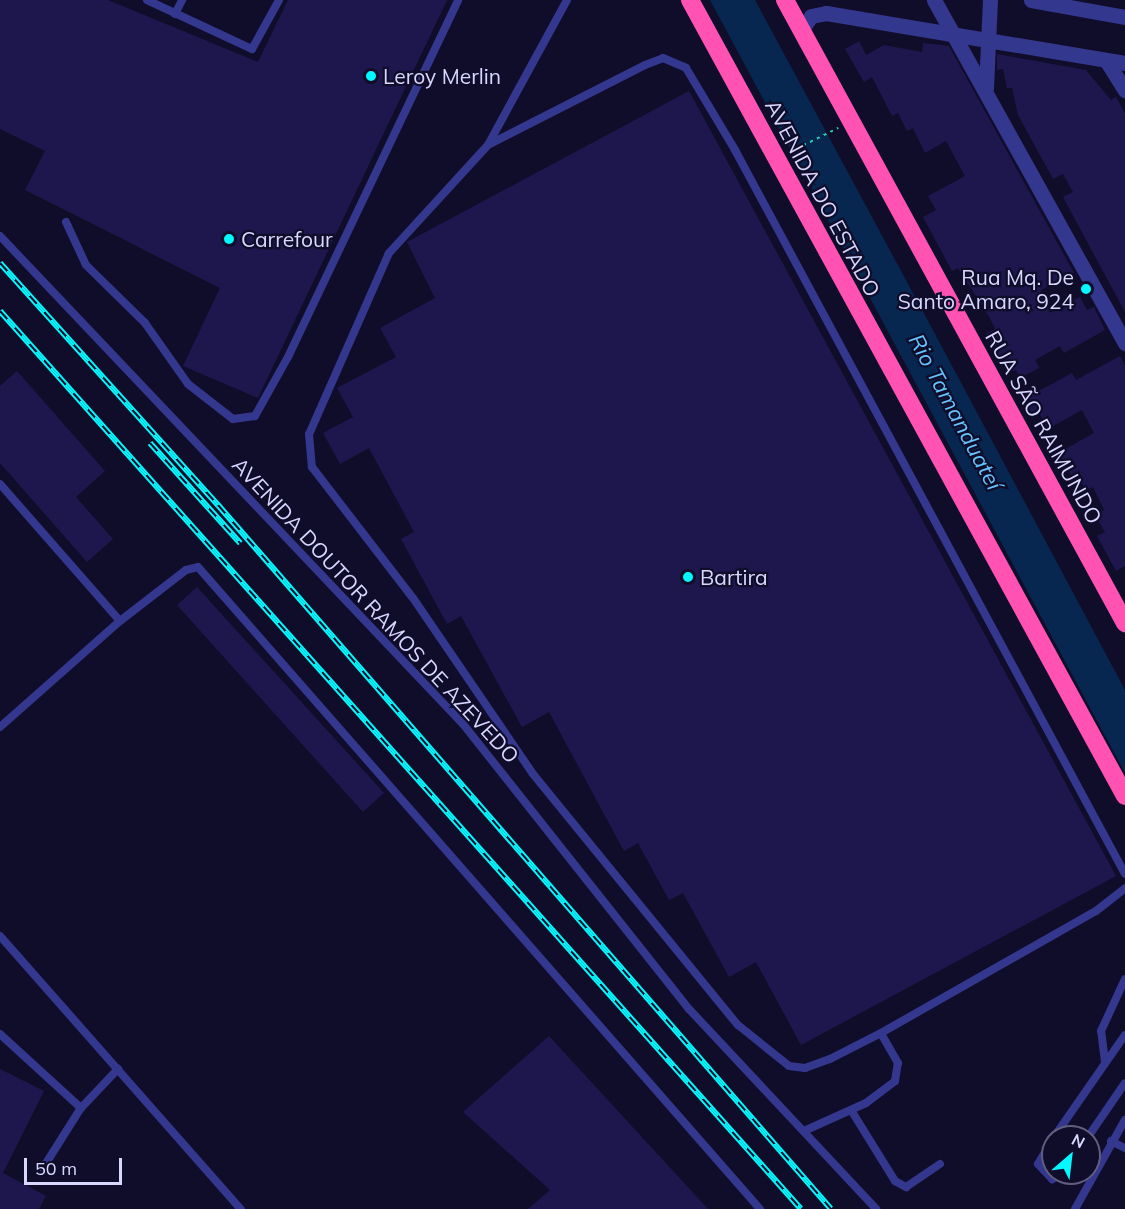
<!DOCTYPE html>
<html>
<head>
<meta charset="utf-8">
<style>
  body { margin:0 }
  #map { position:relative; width:1125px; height:1209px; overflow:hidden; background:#100d2a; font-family:Mulish,sans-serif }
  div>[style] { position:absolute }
  .water>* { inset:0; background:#072750 }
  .building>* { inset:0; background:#1e174d }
  .path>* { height:2px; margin-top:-1px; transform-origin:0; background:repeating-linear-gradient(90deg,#22c8b1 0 3px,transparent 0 7.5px) }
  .lane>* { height:8px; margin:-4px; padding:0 4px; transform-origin:4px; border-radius:4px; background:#34378e }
  .street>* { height:15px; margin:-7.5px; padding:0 7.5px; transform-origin:7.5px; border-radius:7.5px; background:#34378e }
  .highway>* { height:18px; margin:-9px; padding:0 9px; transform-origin:9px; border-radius:9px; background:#ff52b2 }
  .rail>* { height:6px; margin-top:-3px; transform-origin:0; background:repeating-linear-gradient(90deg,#100d2a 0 11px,#03f9ff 0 22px); box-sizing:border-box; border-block:2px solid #03f9ff }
  .dots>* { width:16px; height:16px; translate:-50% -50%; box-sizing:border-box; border:3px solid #100d2a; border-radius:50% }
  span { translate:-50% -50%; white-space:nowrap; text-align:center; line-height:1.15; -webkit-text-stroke:4.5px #100d2a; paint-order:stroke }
  .poi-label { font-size:21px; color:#d8d7ff }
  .left { translate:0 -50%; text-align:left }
  .right { translate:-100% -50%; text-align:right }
  .street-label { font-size:21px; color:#d8d7ff }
  .water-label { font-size:22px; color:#65c4ff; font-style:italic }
  .north { position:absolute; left:1041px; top:1125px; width:60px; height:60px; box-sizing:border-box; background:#100d2a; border:2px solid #605e7f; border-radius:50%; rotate:28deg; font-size:16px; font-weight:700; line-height:24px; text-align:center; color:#d8d7ff }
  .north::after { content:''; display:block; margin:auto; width:21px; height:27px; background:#03f9ff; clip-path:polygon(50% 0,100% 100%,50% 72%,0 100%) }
  .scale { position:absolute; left:24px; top:1158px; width:98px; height:27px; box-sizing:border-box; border:3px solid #d8d7ff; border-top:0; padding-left:8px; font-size:18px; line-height:21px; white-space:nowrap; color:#d8d7ff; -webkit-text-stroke:4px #100d2a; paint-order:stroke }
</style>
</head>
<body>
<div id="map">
  <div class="water">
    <i style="clip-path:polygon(710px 0,755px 0,935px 334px,1125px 690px,1125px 773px)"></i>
  </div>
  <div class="building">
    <i style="clip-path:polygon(0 0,108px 0,258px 62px,288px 0,447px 0,258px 398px,183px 366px,220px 288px,25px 190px,45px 151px,0 129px)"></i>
    <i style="clip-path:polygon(859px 41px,866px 55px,884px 45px,922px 52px,923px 43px,949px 46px,1074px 273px,1041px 290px,1052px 312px,1080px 297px,1087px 310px,1094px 307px,1105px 330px,1064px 353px,1060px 346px,1035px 360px,1039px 368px,1020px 378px,1016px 370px,1008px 374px,986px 333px,995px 329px,990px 318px,958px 268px,952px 271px,923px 217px,936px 210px,928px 196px,965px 176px,946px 141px,925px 153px,913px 128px,907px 131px,898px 113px,892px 116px,872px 77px,864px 82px,845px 49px)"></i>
    <i style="clip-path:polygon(997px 54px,1086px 70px,1111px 100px,1116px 97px,1125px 113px,1125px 312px,1063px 197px,1073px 192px,1063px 174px,1053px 179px,1018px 115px,1012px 88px,1007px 88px,1003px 69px,997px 70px)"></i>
    <i style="clip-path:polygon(689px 91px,1116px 876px,801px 1045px,756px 962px,729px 977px,683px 893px,669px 900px,638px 843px,624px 851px,549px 712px,522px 727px,461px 616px,447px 624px,401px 539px,414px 532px,369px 448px,340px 464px,323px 433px,353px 417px,337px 388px,396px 357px,380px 328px,435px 298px,407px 242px)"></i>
    <i style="clip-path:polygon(1120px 356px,1125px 366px,1125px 566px,1116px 571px,1097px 536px,1105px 532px,1095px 515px,1104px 510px,1093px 487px,1086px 491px,1081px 481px,1076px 484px,1062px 460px,1051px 457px,1094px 433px,1082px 410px,1048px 429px,1038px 411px,1030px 416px,1022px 400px,1072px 373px,1076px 380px)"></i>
    <i style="clip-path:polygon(17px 371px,105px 471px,76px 497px,113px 539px,87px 562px,0 463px,0 386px)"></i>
    <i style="clip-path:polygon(197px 587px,384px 793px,363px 812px,177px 605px)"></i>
    <i style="clip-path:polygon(549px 1036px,708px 1209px,528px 1209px,550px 1190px,463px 1112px)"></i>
    <i style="clip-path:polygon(0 1069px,44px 1091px,3px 1173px,46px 1196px,39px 1209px,0 1209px)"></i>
  </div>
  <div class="path">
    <i style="left:790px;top:152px;width:54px;rotate:-26.6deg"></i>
  </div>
  <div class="lane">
    <i style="left:147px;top:0;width:116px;rotate:25deg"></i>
    <i style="left:252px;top:49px;width:56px;rotate:-61.1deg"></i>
    <i style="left:567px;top:0;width:165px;rotate:118.6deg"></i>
    <i style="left:488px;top:145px;width:147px;rotate:132.5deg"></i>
    <i style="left:389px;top:253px;width:198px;rotate:113.8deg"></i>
    <i style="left:309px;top:434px;width:33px;rotate:85deg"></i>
    <i style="left:312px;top:467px;width:165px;rotate:52.4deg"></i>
    <i style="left:413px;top:598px;width:213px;rotate:55.7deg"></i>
    <i style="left:533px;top:774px;width:324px;rotate:50.8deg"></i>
    <i style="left:738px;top:1025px;width:65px;rotate:38.8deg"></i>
    <i style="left:789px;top:1066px;width:16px;rotate:7deg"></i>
    <i style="left:805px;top:1068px;width:27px;rotate:-20deg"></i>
    <i style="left:830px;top:1059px;width:57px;rotate:-27deg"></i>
    <i style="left:881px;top:1033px;width:247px;rotate:-29.6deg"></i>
    <i style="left:1096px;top:911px;width:37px;rotate:-38deg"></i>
    <i style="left:175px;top:14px;width:16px;rotate:-63deg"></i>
    <i style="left:488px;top:145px;width:176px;rotate:-27deg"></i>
    <i style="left:645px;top:65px;width:19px;rotate:-21deg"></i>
    <i style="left:663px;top:58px;width:25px;rotate:23deg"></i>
    <i style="left:686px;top:68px;width:96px;rotate:59.1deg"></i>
    <i style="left:735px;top:150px;width:822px;rotate:61.69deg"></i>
    <i style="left:66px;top:222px;width:47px;rotate:65.1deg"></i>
    <i style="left:86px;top:265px;width:83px;rotate:44.5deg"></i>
    <i style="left:145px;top:323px;width:75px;rotate:54.8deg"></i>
    <i style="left:188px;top:384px;width:57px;rotate:37.9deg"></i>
    <i style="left:233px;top:419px;width:22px;rotate:-8deg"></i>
    <i style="left:255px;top:416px;width:68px;rotate:-60.8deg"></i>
    <i style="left:288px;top:357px;width:395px;rotate:-64.5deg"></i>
    <i style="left:0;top:236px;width:673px;rotate:46.51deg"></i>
    <i style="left:463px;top:724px;width:364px;rotate:51.6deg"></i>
    <i style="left:689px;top:1009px;width:274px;rotate:46.9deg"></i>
    <i style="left:0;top:484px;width:182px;rotate:48.8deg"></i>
    <i style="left:0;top:727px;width:160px;rotate:-41.5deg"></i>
    <i style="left:120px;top:621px;width:83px;rotate:-37.7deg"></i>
    <i style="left:186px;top:570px;width:12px;rotate:-14deg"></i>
    <i style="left:198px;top:567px;width:853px;rotate:48.8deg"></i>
    <i style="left:0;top:936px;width:364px;rotate:48.6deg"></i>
    <i style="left:0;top:1034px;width:110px;rotate:42.4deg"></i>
    <i style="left:81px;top:1108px;width:54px;rotate:-46.5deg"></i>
    <i style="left:1105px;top:1062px;width:31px;rotate:-97deg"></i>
    <i style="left:1101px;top:1031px;width:57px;rotate:-65.2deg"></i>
    <i style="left:851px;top:1110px;width:84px;rotate:58.2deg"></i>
    <i style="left:895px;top:1181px;width:13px;rotate:29deg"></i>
    <i style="left:906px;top:1187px;width:41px;rotate:-34.1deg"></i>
    <i style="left:804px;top:1131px;width:68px;rotate:-24.3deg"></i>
    <i style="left:866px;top:1103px;width:36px;rotate:-37deg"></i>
    <i style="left:895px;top:1081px;width:18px;rotate:-81deg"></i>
    <i style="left:898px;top:1063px;width:34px;rotate:-120deg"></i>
    <i style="left:1054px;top:1137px;width:124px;rotate:-55.2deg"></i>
    <i style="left:1088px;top:1137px;width:65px;rotate:-55.6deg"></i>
    <i style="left:1053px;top:1139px;width:29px;rotate:121deg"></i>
    <i style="left:1038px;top:1164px;width:21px;rotate:47deg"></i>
    <i style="left:1052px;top:1179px;width:13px;rotate:-29deg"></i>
    <i style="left:1111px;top:1141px;width:16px;rotate:27deg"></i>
    <i style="left:43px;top:1168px;width:71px;rotate:-57.7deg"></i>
    <i style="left:1075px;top:1209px;width:102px;rotate:-60.7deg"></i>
  </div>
  <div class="street">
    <i style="left:934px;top:0;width:393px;rotate:60.9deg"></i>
    <i style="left:1031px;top:0;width:96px;rotate:10.3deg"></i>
    <i style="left:801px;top:30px;width:17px;rotate:-54deg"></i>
    <i style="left:811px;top:16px;width:15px;rotate:-11deg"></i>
    <i style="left:826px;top:13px;width:303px;rotate:9.5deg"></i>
    <i style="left:1106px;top:60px;width:36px;rotate:58deg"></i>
    <i style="left:986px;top:88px;width:88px;rotate:-87.4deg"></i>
  </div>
  <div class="highway">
    <i style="left:690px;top:0;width:907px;rotate:61.34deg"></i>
    <i style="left:785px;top:0;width:710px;rotate:61.38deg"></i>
  </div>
  <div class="rail">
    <i style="left:0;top:263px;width:326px;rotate:48deg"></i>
    <i style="left:218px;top:505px;width:933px;rotate:48.95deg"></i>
    <i style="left:0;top:311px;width:1203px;rotate:48.27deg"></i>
    <i style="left:150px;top:443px;width:135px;rotate:48deg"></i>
  </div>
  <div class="dots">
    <i style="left:371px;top:76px;background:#03f9ff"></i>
    <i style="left:229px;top:239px;background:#03f9ff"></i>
    <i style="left:1086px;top:289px;background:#03f9ff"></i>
    <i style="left:688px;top:577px;background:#03f9ff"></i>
  </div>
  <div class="poi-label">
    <span class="left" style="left:383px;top:76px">Leroy Merlin</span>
    <span class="left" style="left:241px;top:239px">Carrefour</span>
    <span class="right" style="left:1074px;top:289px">Rua Mq. De<br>Santo Amaro, 924</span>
    <span class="left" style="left:700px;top:577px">Bartira</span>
  </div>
  <div class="street-label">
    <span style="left:823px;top:198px;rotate:62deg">AVENIDA DO ESTADO</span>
    <span style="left:1044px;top:427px;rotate:61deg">RUA SÃO RAIMUNDO</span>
    <span style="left:376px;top:610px;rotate:47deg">AVENIDA DOUTOR RAMOS DE AZEVEDO</span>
  </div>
  <div class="water-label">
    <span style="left:955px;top:412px;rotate:62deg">Rio Tamanduateí</span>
  </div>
  <div class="north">N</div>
  <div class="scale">50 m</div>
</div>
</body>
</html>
